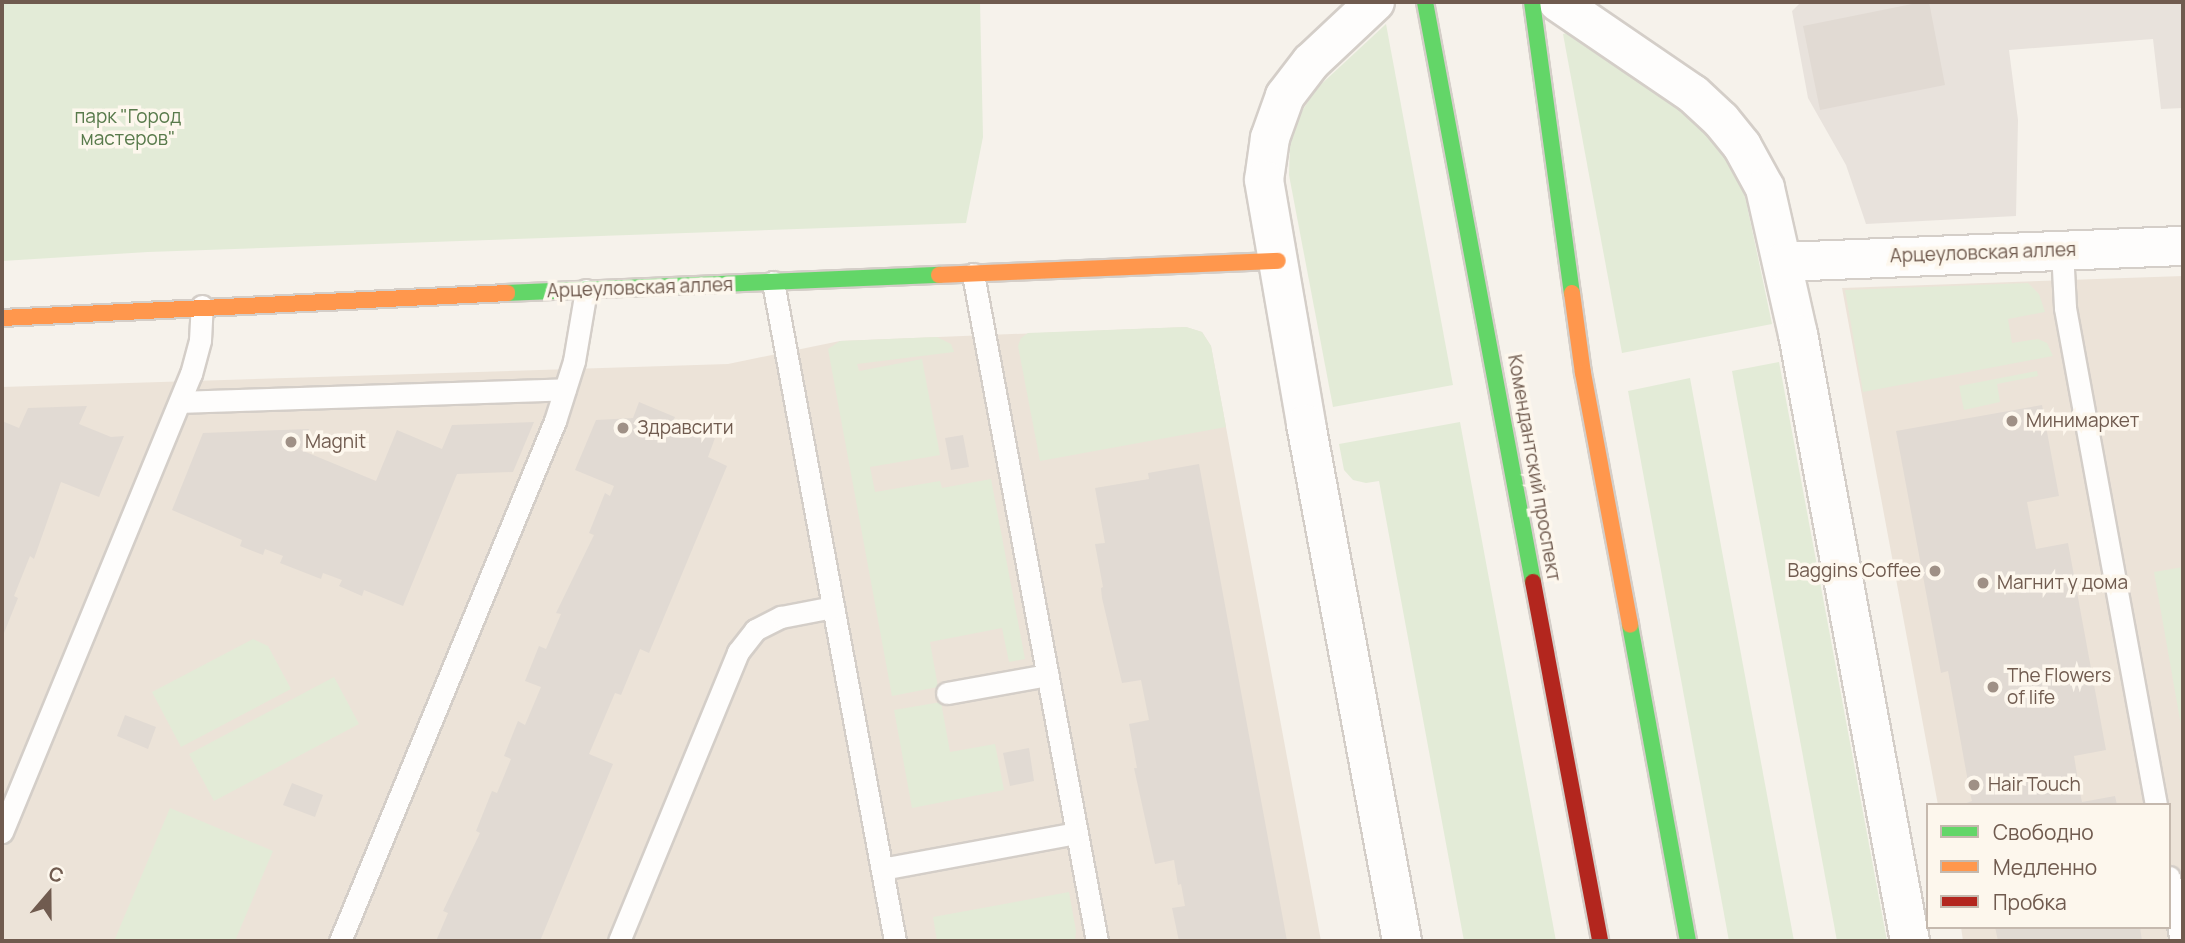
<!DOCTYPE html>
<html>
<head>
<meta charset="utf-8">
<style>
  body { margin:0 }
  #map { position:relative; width:2185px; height:943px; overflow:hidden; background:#f6f2eb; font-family:Manrope,sans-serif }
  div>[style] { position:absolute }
  .residential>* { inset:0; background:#ece3d8 }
  .industrial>* { inset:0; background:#e8e2dc }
  .green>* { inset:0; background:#e3ebd7 }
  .building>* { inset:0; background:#e1dad3 }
  .roads { filter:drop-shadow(2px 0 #d4cec8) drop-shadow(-2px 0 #d4cec8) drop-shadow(0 2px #d4cec8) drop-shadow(0 -2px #d4cec8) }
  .lane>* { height:21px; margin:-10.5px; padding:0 10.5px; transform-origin:10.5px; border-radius:10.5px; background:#fefdfc }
  .street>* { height:38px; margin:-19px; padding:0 19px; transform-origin:19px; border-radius:19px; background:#fefdfc }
  .fast>* { height:16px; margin:-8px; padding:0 8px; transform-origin:8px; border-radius:8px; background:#63d668 }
  .slow>* { height:16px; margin:-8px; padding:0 8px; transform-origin:8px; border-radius:8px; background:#ff974d }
  .jam>* { height:16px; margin:-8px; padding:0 8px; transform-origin:8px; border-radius:8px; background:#b3261e }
  .dots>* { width:19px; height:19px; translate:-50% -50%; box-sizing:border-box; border:4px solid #fdf7ed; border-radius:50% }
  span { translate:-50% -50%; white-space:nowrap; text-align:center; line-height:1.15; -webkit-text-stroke:7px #fdf7ed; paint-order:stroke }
  .park-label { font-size:19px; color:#587a4b }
  .street-label { font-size:19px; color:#705b4f }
  .poi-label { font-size:19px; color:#705b4f }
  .left { translate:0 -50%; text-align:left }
  .right { translate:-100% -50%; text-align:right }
  .frame { position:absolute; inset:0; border:4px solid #705b4f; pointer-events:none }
  .legend { position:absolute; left:1926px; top:803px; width:245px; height:126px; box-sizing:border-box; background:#fdf7ed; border:2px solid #c5b9ae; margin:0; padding:9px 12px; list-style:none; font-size:21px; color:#705b4f }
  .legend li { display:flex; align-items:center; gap:14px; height:35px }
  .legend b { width:35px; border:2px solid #c5b9ae }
  .north { position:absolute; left:14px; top:859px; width:70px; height:70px; -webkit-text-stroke:5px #fdf7ed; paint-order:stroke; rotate:20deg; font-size:19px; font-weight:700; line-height:28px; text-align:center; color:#705b4f }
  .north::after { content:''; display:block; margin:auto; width:24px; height:32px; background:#705b4f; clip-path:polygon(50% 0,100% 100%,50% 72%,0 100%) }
</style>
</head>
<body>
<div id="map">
  <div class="residential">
    <i style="clip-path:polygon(2183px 276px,2183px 941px,1963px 941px,1961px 927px,2169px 927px,2169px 805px,1938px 805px,1842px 288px)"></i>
    <i style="clip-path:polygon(1186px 327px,1202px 332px,1211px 346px,1321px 941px,2px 941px,2px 387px,728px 364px,840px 341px)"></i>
  </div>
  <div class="industrial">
    <i style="clip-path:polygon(1801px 2px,2183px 2px,2183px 108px,2161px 109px,2153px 39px,2009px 50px,2018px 120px,2016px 216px,1866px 224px,1846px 165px,1808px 98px,1792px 11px)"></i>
  </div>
  <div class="green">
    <i style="clip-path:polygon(2px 2px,980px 2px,983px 137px,966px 223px,148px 252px,2px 261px)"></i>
    <i style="clip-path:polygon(1386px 24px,1453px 385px,1333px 407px,1289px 175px,1290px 144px,1300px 114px,1316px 89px)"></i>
    <i style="clip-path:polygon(1567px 33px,1679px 110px,1707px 135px,1727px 158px,1744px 191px,1772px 324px,1622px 353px,1563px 34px)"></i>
    <i style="clip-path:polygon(2028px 283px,2039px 294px,2045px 312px,2008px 319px,2012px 343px,2038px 339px,2047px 343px,2053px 356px,1863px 392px,1845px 290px)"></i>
    <i style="clip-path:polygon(1186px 327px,1202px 332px,1211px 346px,1226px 427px,1040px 461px,1018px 346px,1021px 338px,1028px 333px)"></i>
    <i style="clip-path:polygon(937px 337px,951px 344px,954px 352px,857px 364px,859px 371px,922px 359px,940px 455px,870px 467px,875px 492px,940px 481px,942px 488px,991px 479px,1025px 659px,1009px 662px,1002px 628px,930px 642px,938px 687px,892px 696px,828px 349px,840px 341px)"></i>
    <i style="clip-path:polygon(1779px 362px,1887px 941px,1837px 941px,1732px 371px)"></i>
    <i style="clip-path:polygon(2037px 371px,2038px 376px,1997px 384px,2000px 402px,1964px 410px,1959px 386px)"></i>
    <i style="clip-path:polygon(1690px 378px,1794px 941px,1729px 941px,1628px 391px)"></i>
    <i style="clip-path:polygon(1460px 422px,1556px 941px,1464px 941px,1379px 481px,1366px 483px,1353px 480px,1344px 470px,1339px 444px)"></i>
    <i style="clip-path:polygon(2183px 567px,2183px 737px,2154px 572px)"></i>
    <i style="clip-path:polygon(253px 639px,268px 646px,291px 689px,181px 747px,152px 692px)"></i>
    <i style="clip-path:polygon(334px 677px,359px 724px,214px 801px,189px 754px)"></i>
    <i style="clip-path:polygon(941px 702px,950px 752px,995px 744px,1004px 790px,912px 808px,894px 710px)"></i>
    <i style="clip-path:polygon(170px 808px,273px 851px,235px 941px,114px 941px)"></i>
    <i style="clip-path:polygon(1069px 892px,1076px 931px,1075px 941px,937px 941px,933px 917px)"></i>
  </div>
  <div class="building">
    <i style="clip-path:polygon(1922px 2px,1929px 2px,1945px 85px,1820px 110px,1803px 26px)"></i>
    <i style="clip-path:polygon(639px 402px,675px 417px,673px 421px,715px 438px,708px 457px,727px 466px,649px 653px,640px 649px,621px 695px,615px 693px,589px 754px,613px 764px,540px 941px,436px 941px,448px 913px,443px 911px,480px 833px,476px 831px,492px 791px,497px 793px,511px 759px,504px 756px,518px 721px,525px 725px,541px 687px,525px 681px,539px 646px,546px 649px,561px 614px,556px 613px,594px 535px,589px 533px,605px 493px,610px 496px,614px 486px,575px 470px,596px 420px,633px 418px)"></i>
    <i style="clip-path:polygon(2042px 405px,2059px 496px,2027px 502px,2036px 549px,2068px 543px,2106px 750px,2074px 756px,2080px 793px,2082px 802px,2115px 796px,2117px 805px,1961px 805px,1972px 801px,1970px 793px,1948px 671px,1941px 673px,1896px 431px)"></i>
    <i style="clip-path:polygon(87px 406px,79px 424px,111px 437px,124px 436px,99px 497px,61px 482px,34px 559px,30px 556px,14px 596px,18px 598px,2px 638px,2px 421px,19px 428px,28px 408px)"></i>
    <i style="clip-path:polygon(534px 422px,513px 472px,457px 474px,403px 606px,364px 590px,362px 596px,339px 586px,342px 580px,323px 573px,321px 579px,280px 563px,283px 556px,265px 549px,263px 555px,240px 546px,242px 540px,172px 510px,203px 433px,309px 429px,301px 450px,376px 481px,397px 430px,442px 449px,452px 425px)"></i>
    <i style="clip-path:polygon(963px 435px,969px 467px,951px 470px,945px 438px)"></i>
    <i style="clip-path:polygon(1199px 464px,1287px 941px,1179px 941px,1172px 908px,1185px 906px,1181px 884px,1178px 885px,1174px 860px,1155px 864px,1134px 768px,1137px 768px,1129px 724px,1149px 720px,1141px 680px,1122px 683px,1102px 598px,1101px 588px,1103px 587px,1095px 544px,1105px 543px,1095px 488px,1149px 479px,1148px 473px)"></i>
    <i style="clip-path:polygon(125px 715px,156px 727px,148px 749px,117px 736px)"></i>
    <i style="clip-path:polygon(1029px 748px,1034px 781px,1010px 786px,1003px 753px)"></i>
    <i style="clip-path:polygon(292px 783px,323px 795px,315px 817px,283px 805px)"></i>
    <i style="clip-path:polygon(1995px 927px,2140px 927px,2142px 941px,1998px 941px)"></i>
  </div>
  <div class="roads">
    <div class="lane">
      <i style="left:2062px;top:250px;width:58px;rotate:87deg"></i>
      <i style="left:2065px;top:308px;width:505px;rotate:79.62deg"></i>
      <i style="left:973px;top:274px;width:678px;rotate:79.47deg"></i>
      <i style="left:773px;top:282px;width:670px;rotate:79.51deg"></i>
      <i style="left:180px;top:402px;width:385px;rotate:-1.9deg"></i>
      <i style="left:947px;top:693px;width:102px;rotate:-10.2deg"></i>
      <i style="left:2px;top:832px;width:495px;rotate:-67.6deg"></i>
      <i style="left:191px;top:374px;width:35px;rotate:-75deg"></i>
      <i style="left:200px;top:340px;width:34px;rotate:-87deg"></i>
      <i style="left:882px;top:869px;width:198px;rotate:-10.5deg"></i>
      <i style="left:2169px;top:877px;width:65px;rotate:79.4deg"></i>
      <i style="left:340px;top:941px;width:563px;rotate:-67.54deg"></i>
      <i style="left:555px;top:421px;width:63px;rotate:-72.4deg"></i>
      <i style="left:574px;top:361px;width:72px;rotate:-80.4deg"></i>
      <i style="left:619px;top:941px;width:313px;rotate:-67.6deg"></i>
      <i style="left:738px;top:652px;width:28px;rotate:-52deg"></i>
      <i style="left:755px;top:630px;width:29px;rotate:-27deg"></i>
      <i style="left:781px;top:617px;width:53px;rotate:-10.9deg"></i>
    </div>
    <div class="street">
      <i style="left:1375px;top:2px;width:88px;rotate:136.8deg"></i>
      <i style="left:1311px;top:62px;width:43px;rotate:127.4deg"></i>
      <i style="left:1285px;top:96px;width:45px;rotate:109.7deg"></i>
      <i style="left:1270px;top:138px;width:42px;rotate:98.1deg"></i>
      <i style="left:1264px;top:180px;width:248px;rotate:80.2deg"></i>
      <i style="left:1306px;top:424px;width:526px;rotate:79.48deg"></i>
      <i style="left:1558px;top:2px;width:163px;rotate:34.3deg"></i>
      <i style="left:1693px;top:94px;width:38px;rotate:43deg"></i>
      <i style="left:1721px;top:120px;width:33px;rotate:51deg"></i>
      <i style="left:1742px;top:146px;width:48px;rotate:61.3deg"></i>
      <i style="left:1765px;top:188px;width:150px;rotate:77.3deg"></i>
      <i style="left:1798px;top:334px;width:617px;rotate:79.55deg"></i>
      <i style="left:1783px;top:262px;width:400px;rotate:-2.3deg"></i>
    </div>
    <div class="fast">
      <i style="left:1425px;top:2px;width:590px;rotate:79.45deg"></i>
      <i style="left:1532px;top:2px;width:294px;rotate:82.2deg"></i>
      <i style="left:507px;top:293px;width:432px;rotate:-2.4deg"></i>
      <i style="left:1630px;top:625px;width:321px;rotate:79.6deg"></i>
    </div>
    <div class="slow">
      <i style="left:939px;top:275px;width:339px;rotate:-2.4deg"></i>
      <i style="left:1572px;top:293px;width:81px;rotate:82.2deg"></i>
      <i style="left:1583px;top:373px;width:256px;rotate:79.4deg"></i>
      <i style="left:2px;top:318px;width:506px;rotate:-2.83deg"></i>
    </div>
    <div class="jam">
      <i style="left:1533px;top:582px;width:365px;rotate:79.4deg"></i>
    </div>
  </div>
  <div class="dots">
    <i style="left:2012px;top:421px;background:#9f9086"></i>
    <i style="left:623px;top:428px;background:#9f9086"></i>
    <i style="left:291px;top:442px;background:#9f9086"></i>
    <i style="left:1935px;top:571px;background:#9f9086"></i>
    <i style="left:1983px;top:583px;background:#9f9086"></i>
    <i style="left:1993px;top:687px;background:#9f9086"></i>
    <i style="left:1974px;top:785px;background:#9f9086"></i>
  </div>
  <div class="park-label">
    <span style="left:128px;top:128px">парк "Город<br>мастеров"</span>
  </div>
  <div class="street-label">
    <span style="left:1983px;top:253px;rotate:-2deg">Арцеуловская аллея</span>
    <span style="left:640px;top:288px;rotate:-2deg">Арцеуловская аллея</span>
    <span style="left:1534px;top:468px;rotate:80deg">Комендантский проспект</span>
  </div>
  <div class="poi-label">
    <span class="left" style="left:2026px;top:421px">Минимаркет</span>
    <span class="left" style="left:637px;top:428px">Здравсити</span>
    <span class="left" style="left:305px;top:442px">Magnit</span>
    <span class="right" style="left:1921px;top:571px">Baggins Coffee</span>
    <span class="left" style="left:1997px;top:583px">Магнит у дома</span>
    <span class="left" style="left:2007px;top:687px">The Flowers<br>of life</span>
    <span class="left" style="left:1988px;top:785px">Hair Touch</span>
  </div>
  <div class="frame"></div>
  <ul class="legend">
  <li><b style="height:9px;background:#63d668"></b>Свободно</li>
  <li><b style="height:9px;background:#ff974d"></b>Медленно</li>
  <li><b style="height:9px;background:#b3261e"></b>Пробка</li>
  </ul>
  <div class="north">С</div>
</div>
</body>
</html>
